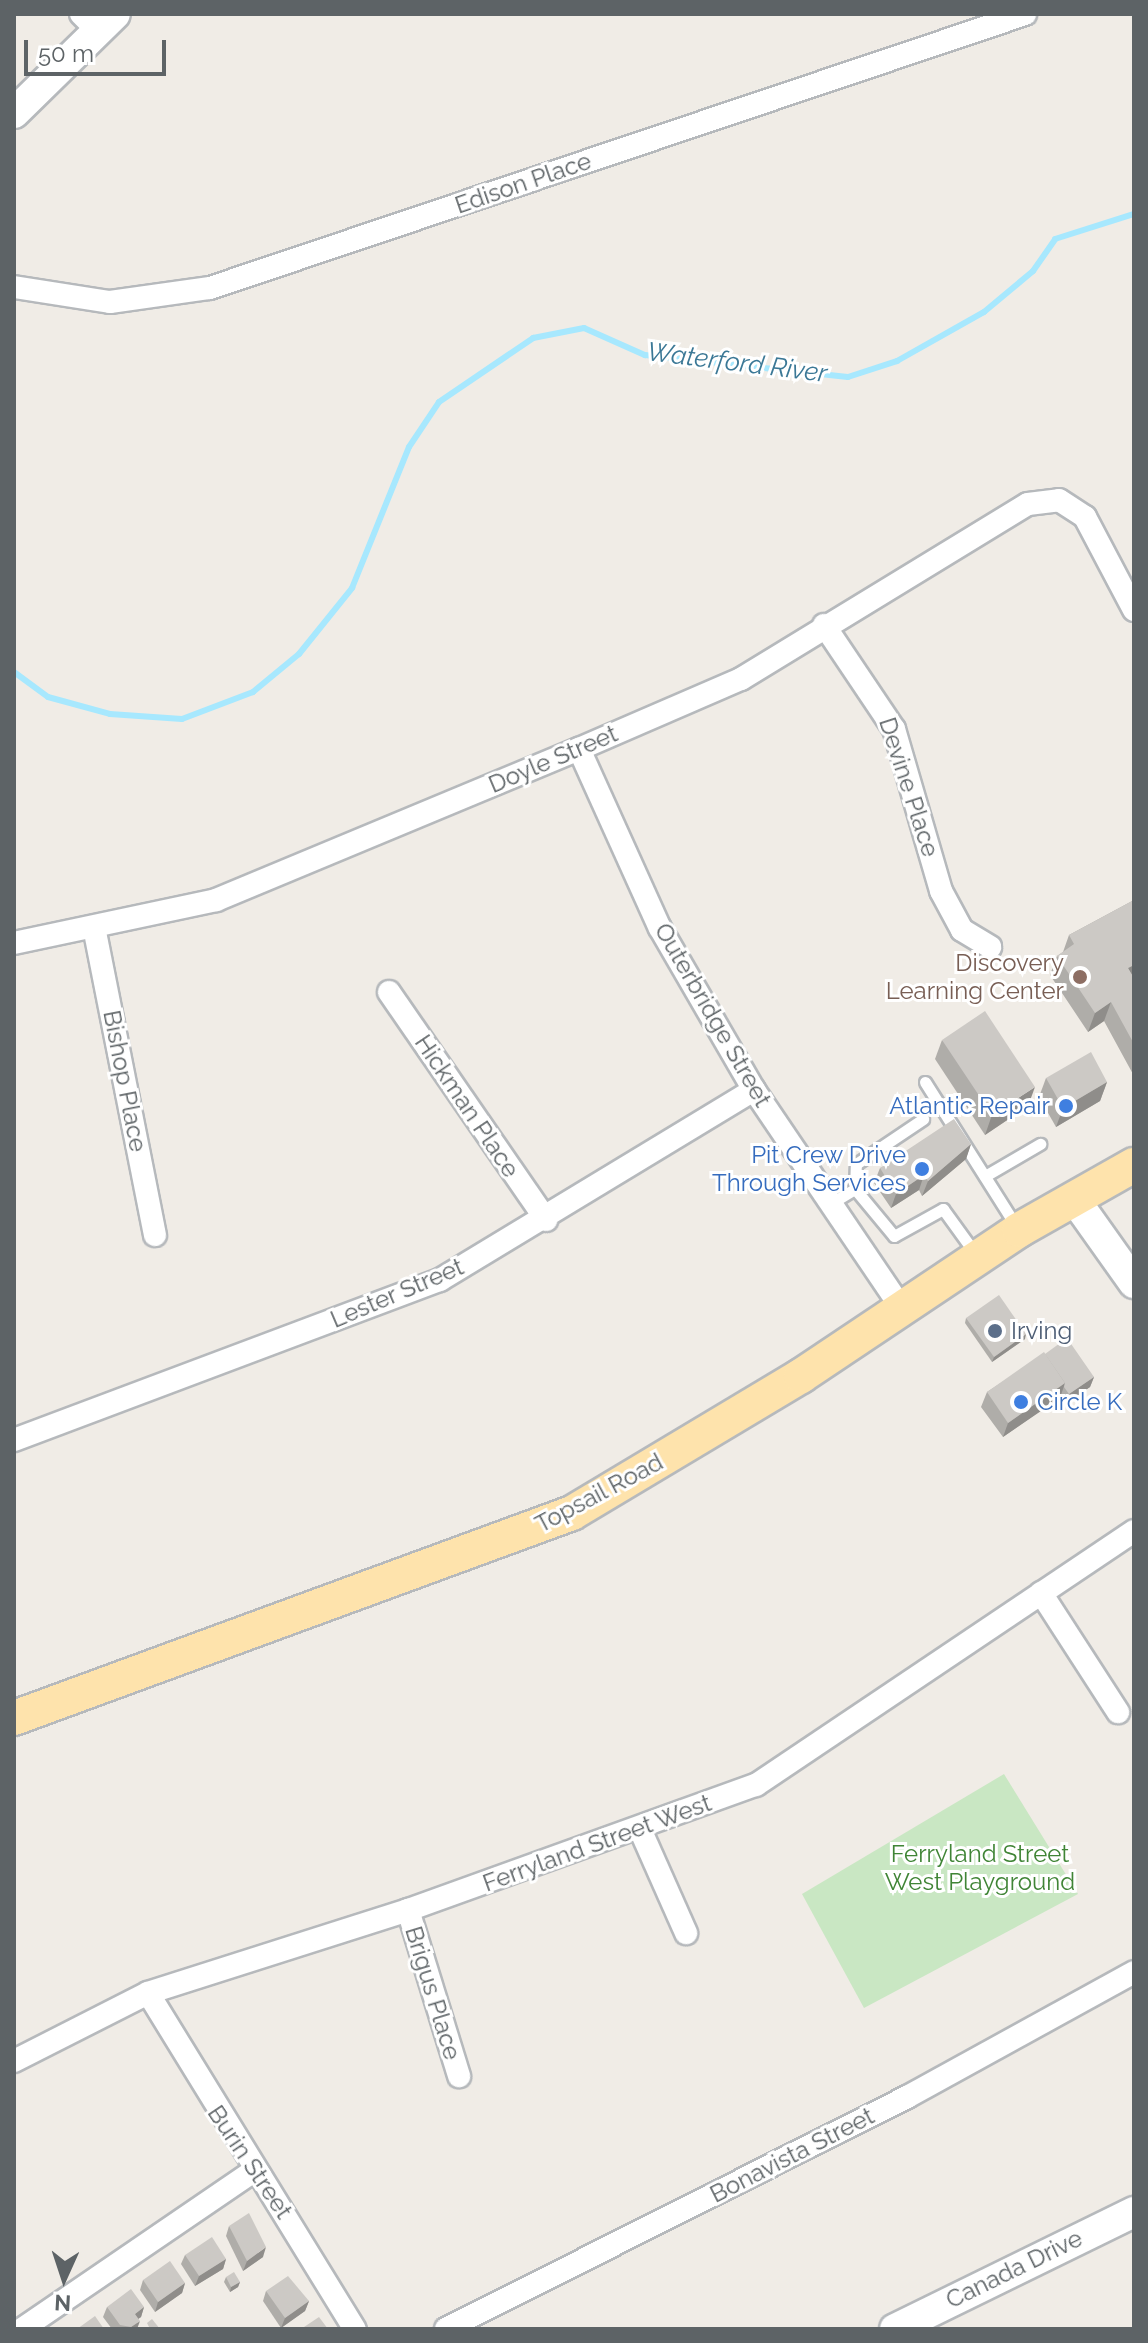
<!DOCTYPE html>
<html>
<head>
<meta charset="utf-8">
<style>
  body { margin:0 }
  #map { position:relative; width:1148px; height:2343px; overflow:hidden; background:#f0ece6; font-family:Raleway,sans-serif }
  div>[style] { position:absolute }
  .green>* { inset:0; background:#c9e7c3 }
  .stream>* { height:6px; margin:-3px; padding:0 3px; transform-origin:3px; border-radius:3px; background:#a7e8fe }
  .roads { filter:drop-shadow(2px 0 #b6b9bc) drop-shadow(-2px 0 #b6b9bc) drop-shadow(0 2px #b6b9bc) drop-shadow(0 -2px #b6b9bc) }
  .lane>* { height:11px; margin:-5.5px; padding:0 5.5px; transform-origin:5.5px; border-radius:5.5px; background:#fff }
  .street>* { height:22px; margin:-11px; padding:0 11px; transform-origin:11px; border-radius:11px; background:#fff }
  .secondary>* { height:30px; margin:-15px; padding:0 15px; transform-origin:15px; border-radius:15px; background:#fff }
  .primary>* { height:34px; margin:-17px; padding:0 17px; transform-origin:17px; border-radius:17px; background:#fee3ac }
  .wall>* { inset:0; background:#afada9 }
  .shaded-wall>* { inset:0; background:#8f8d8a }
  .building>* { inset:0; background:#ccc9c5 }
  .dots>* { width:22px; height:22px; translate:-50% -50%; box-sizing:border-box; border:4px solid #fff; border-radius:50% }
  span { translate:-50% -50%; white-space:nowrap; text-align:center; line-height:1.15; -webkit-text-stroke:6px #fff; paint-order:stroke }
  .street-label { font-size:24px; color:#5d6366 }
  .education-label { font-size:24px; color:#785e54 }
  .right { translate:-100% -50%; text-align:right }
  .shop-label { font-size:24px; color:#366cbe }
  .left { translate:0 -50%; text-align:left }
  .service-label { font-size:24px; color:#4e5e75 }
  .park-label { font-size:24px; color:#408536 }
  .water-label { font-size:26px; color:#3b7896; font-style:italic }
  .frame { position:absolute; inset:0; border:16px solid #5d6366; pointer-events:none }
  .north { position:absolute; left:24px; top:2239px; width:80px; height:80px; -webkit-text-stroke:6px #fff; paint-order:stroke; rotate:183deg; font-size:22px; font-weight:700; line-height:32px; text-align:center; color:#5d6366 }
  .north::after { content:''; display:block; margin:auto; width:28px; height:36px; background:#5d6366; clip-path:polygon(50% 0,100% 100%,50% 72%,0 100%) }
  .scale { position:absolute; left:24px; top:40px; width:142px; height:36px; box-sizing:border-box; border:4px solid #5d6366; border-top:0; padding-left:10px; font-size:24px; line-height:28px; white-space:nowrap; color:#5d6366; -webkit-text-stroke:6px #fff; paint-order:stroke }
</style>
</head>
<body>
<div id="map">
  <div class="green">
    <i style="clip-path:polygon(1004px 1774px,1078px 1894px,864px 2008px,802px 1894px)"></i>
  </div>
  <div class="stream">
    <i style="left:14px;top:672px;width:42px;rotate:36.3deg"></i>
    <i style="left:48px;top:697px;width:64px;rotate:15.3deg"></i>
    <i style="left:110px;top:714px;width:72px;rotate:4deg"></i>
    <i style="left:182px;top:719px;width:76px;rotate:-20.8deg"></i>
    <i style="left:253px;top:692px;width:60px;rotate:-39.6deg"></i>
    <i style="left:299px;top:654px;width:85px;rotate:-51.2deg"></i>
    <i style="left:352px;top:588px;width:152px;rotate:-68deg"></i>
    <i style="left:409px;top:447px;width:54px;rotate:-56.3deg"></i>
    <i style="left:439px;top:402px;width:114px;rotate:-34.2deg"></i>
    <i style="left:533px;top:338px;width:52px;rotate:-11.1deg"></i>
    <i style="left:584px;top:328px;width:67px;rotate:23.9deg"></i>
    <i style="left:645px;top:355px;width:204px;rotate:6.2deg"></i>
    <i style="left:848px;top:377px;width:52px;rotate:-18.1deg"></i>
    <i style="left:897px;top:361px;width:100px;rotate:-29.4deg"></i>
    <i style="left:984px;top:312px;width:64px;rotate:-39.9deg"></i>
    <i style="left:1033px;top:271px;width:39px;rotate:-55deg"></i>
    <i style="left:1055px;top:239px;width:83px;rotate:-17.6deg"></i>
  </div>
  <div class="roads">
    <div class="lane">
      <i style="left:925px;top:1082px;width:170px;rotate:57.7deg"></i>
      <i style="left:985px;top:1176px;width:64px;rotate:-30.2deg"></i>
      <i style="left:855px;top:1189px;width:25px;rotate:-88deg"></i>
      <i style="left:856px;top:1164px;width:81px;rotate:-33.9deg"></i>
      <i style="left:833px;top:1202px;width:26px;rotate:-31deg"></i>
      <i style="left:855px;top:1189px;width:61px;rotate:50.3deg"></i>
      <i style="left:894px;top:1236px;width:56px;rotate:-28.9deg"></i>
      <i style="left:943px;top:1209px;width:58px;rotate:54.1deg"></i>
    </div>
    <div class="street">
      <i style="left:81px;top:14px;width:23px;rotate:45deg"></i>
      <i style="left:14px;top:287px;width:97px;rotate:8.9deg"></i>
      <i style="left:110px;top:302px;width:101px;rotate:-8deg"></i>
      <i style="left:210px;top:288px;width:860px;rotate:-18.58deg"></i>
      <i style="left:824px;top:625px;width:125px;rotate:56.1deg"></i>
      <i style="left:894px;top:729px;width:169px;rotate:73.8deg"></i>
      <i style="left:941px;top:891px;width:44px;rotate:61.7deg"></i>
      <i style="left:962px;top:930px;width:33px;rotate:31deg"></i>
      <i style="left:579px;top:749px;width:196px;rotate:65.7deg"></i>
      <i style="left:660px;top:928px;width:187px;rotate:59.9deg"></i>
      <i style="left:754px;top:1090px;width:262px;rotate:55.9deg"></i>
      <i style="left:94px;top:927px;width:314px;rotate:78.8deg"></i>
      <i style="left:14px;top:943px;width:207px;rotate:-12deg"></i>
      <i style="left:216px;top:900px;width:393px;rotate:-22.6deg"></i>
      <i style="left:579px;top:749px;width:176px;rotate:-23.4deg"></i>
      <i style="left:741px;top:679px;width:336px;rotate:-31.4deg"></i>
      <i style="left:1028px;top:504px;width:31px;rotate:-7deg"></i>
      <i style="left:1059px;top:500px;width:31px;rotate:33deg"></i>
      <i style="left:1085px;top:517px;width:105px;rotate:62.2deg"></i>
      <i style="left:389px;top:992px;width:277px;rotate:55.4deg"></i>
      <i style="left:14px;top:1440px;width:455px;rotate:-20.6deg"></i>
      <i style="left:440px;top:1280px;width:367px;rotate:-31.2deg"></i>
      <i style="left:1041px;top:1593px;width:142px;rotate:57.1deg"></i>
      <i style="left:640px;top:1829px;width:114px;rotate:66.1deg"></i>
      <i style="left:408px;top:1910px;width:174px;rotate:72.9deg"></i>
      <i style="left:148px;top:1993px;width:395px;rotate:58.4deg"></i>
      <i style="left:14px;top:2061px;width:150px;rotate:-26.9deg"></i>
      <i style="left:148px;top:1993px;width:273px;rotate:-17.7deg"></i>
      <i style="left:408px;top:1910px;width:370px;rotate:-19.8deg"></i>
      <i style="left:756px;top:1785px;width:455px;rotate:-33.9deg"></i>
      <i style="left:22px;top:2329px;width:281px;rotate:-34.3deg"></i>
      <i style="left:446px;top:2329px;width:516px;rotate:-26.71deg"></i>
      <i style="left:907px;top:2097px;width:259px;rotate:-28.8deg"></i>
    </div>
    <div class="secondary">
      <i style="left:14px;top:113px;width:141px;rotate:-44.4deg"></i>
      <i style="left:1075px;top:1200px;width:102px;rotate:54.6deg"></i>
      <i style="left:895px;top:2329px;width:266px;rotate:-26.1deg"></i>
    </div>
    <div class="primary">
      <i style="left:14px;top:1718px;width:594px;rotate:-20.17deg"></i>
      <i style="left:572px;top:1513px;width:267px;rotate:-30.9deg"></i>
      <i style="left:801px;top:1376px;width:262px;rotate:-33.8deg"></i>
      <i style="left:1019px;top:1230px;width:132px;rotate:-29.5deg"></i>
    </div>
  </div>
  <div class="wall">
    <i style="clip-path:polygon(1134px 900px,1134px 1076px,1104px 1021px,1088px 1032px,1050px 975px,1057px 956px,1063px 952px,1069px 935px)"></i>
    <i style="clip-path:polygon(942px 1040px,1028px 1106px,985px 1135px,935px 1059px)"></i>
    <i style="clip-path:polygon(1046px 1078px,1107px 1082px,1100px 1101px,1056px 1127px,1039px 1097px)"></i>
    <i style="clip-path:polygon(971px 1144px,966px 1159px,922px 1196px,919px 1190px,891px 1208px,874px 1183px,880px 1168px)"></i>
    <i style="clip-path:polygon(966px 1318px,1025px 1339px,992px 1362px,965px 1323px)"></i>
    <i style="clip-path:polygon(1045px 1354px,1094px 1377px,1090px 1387px,1065px 1404px,1060px 1397px,1003px 1437px,981px 1407px,987px 1392px)"></i>
    <i style="clip-path:polygon(229px 2226px,263px 2257px,243px 2271px,226px 2236px)"></i>
    <i style="clip-path:polygon(185px 2255px,226px 2259px,223px 2269px,195px 2286px,181px 2264px)"></i>
    <i style="clip-path:polygon(226px 2277px,240px 2282px,238px 2287px,230px 2292px,224px 2282px)"></i>
    <i style="clip-path:polygon(143px 2280px,185px 2283px,182px 2293px,155px 2312px,140px 2290px)"></i>
    <i style="clip-path:polygon(266px 2291px,309px 2301px,305px 2311px,281px 2328px,263px 2301px)"></i>
    <i style="clip-path:polygon(107px 2307px,144px 2307px,141px 2317px,138px 2319px,137px 2329px,112px 2329px,103px 2317px)"></i>
  </div>
  <div class="shaded-wall">
    <i style="clip-path:polygon(1134px 965px,1134px 980px,1128px 968px)"></i>
    <i style="clip-path:polygon(1111px 1002px,1104px 1021px,1088px 1032px,1095px 1013px)"></i>
    <i style="clip-path:polygon(1107px 1082px,1100px 1101px,1056px 1127px,1063px 1108px)"></i>
    <i style="clip-path:polygon(1035px 1087px,1028px 1106px,985px 1135px,992px 1115px)"></i>
    <i style="clip-path:polygon(971px 1144px,966px 1159px,922px 1196px,928px 1181px)"></i>
    <i style="clip-path:polygon(924px 1175px,919px 1190px,891px 1208px,896px 1194px)"></i>
    <i style="clip-path:polygon(1026px 1334px,1025px 1339px,992px 1362px,994px 1357px)"></i>
    <i style="clip-path:polygon(1094px 1377px,1090px 1387px,1065px 1404px,1069px 1394px)"></i>
    <i style="clip-path:polygon(1065px 1383px,1060px 1398px,1003px 1437px,1008px 1423px)"></i>
    <i style="clip-path:polygon(266px 2247px,263px 2257px,243px 2271px,247px 2261px)"></i>
    <i style="clip-path:polygon(226px 2259px,223px 2269px,195px 2286px,199px 2276px)"></i>
    <i style="clip-path:polygon(240px 2282px,238px 2287px,230px 2292px,231px 2287px)"></i>
    <i style="clip-path:polygon(185px 2283px,182px 2293px,155px 2312px,158px 2302px)"></i>
    <i style="clip-path:polygon(309px 2301px,305px 2311px,281px 2328px,285px 2318px)"></i>
    <i style="clip-path:polygon(144px 2307px,141px 2317px,131px 2324px,135px 2314px)"></i>
    <i style="clip-path:polygon(140px 2321px,137px 2329px,130px 2329px,131px 2327px)"></i>
  </div>
  <div class="building">
    <i style="clip-path:polygon(1134px 900px,1134px 965px,1128px 968px,1134px 978px,1134px 1044px,1111px 1002px,1095px 1013px,1057px 956px,1074px 944px,1069px 935px)"></i>
    <i style="clip-path:polygon(985px 1011px,1035px 1087px,992px 1115px,942px 1040px)"></i>
    <i style="clip-path:polygon(1091px 1052px,1107px 1082px,1063px 1108px,1046px 1078px)"></i>
    <i style="clip-path:polygon(954px 1119px,971px 1144px,928px 1181px,924px 1175px,896px 1194px,880px 1168px)"></i>
    <i style="clip-path:polygon(999px 1295px,1026px 1334px,994px 1357px,966px 1318px)"></i>
    <i style="clip-path:polygon(1067px 1338px,1094px 1377px,1069px 1394px,1064px 1387px,1065px 1383px,1045px 1354px)"></i>
    <i style="clip-path:polygon(1044px 1352px,1065px 1383px,1008px 1423px,987px 1392px)"></i>
    <i style="clip-path:polygon(249px 2213px,266px 2247px,247px 2261px,229px 2226px)"></i>
    <i style="clip-path:polygon(212px 2237px,226px 2259px,199px 2276px,185px 2255px)"></i>
    <i style="clip-path:polygon(170px 2261px,185px 2283px,158px 2302px,143px 2280px)"></i>
    <i style="clip-path:polygon(234px 2272px,240px 2282px,231px 2287px,226px 2277px)"></i>
    <i style="clip-path:polygon(288px 2276px,309px 2301px,285px 2318px,266px 2291px)"></i>
    <i style="clip-path:polygon(131px 2289px,144px 2307px,135px 2314px,140px 2321px,131px 2327px,120px 2325px,107px 2307px)"></i>
    <i style="clip-path:polygon(95px 2316px,104px 2329px,77px 2329px)"></i>
    <i style="clip-path:polygon(319px 2317px,328px 2329px,301px 2329px)"></i>
    <i style="clip-path:polygon(152px 2319px,160px 2329px,150px 2329px,147px 2323px)"></i>
  </div>
  <div class="dots">
    <i style="left:1080px;top:977px;background:#8d6e63"></i>
    <i style="left:1066px;top:1106px;background:#3f7fe0"></i>
    <i style="left:922px;top:1169px;background:#3f7fe0"></i>
    <i style="left:995px;top:1331px;background:#5c6f8a"></i>
    <i style="left:1021px;top:1402px;background:#3f7fe0"></i>
  </div>
  <div class="street-label">
    <span style="left:523px;top:183px;rotate:-19deg">Edison Place</span>
    <span style="left:553px;top:759px;rotate:-23deg">Doyle Street</span>
    <span style="left:909px;top:787px;rotate:72deg">Devine Place</span>
    <span style="left:713px;top:1015px;rotate:60deg">Outerbridge Street</span>
    <span style="left:125px;top:1081px;rotate:79deg">Bishop Place</span>
    <span style="left:467px;top:1106px;rotate:56deg">Hickman Place</span>
    <span style="left:397px;top:1293px;rotate:-23deg">Lester Street</span>
    <span style="left:599px;top:1493px;rotate:-28deg">Topsail Road</span>
    <span style="left:597px;top:1843px;rotate:-20deg">Ferryland Street West</span>
    <span style="left:433px;top:1993px;rotate:73deg">Brigus Place</span>
    <span style="left:792px;top:2155px;rotate:-27deg">Bonavista Street</span>
    <span style="left:250px;top:2162px;rotate:56deg">Burin Street</span>
    <span style="left:1014px;top:2269px;rotate:-26deg">Canada Drive</span>
  </div>
  <div class="education-label">
    <span class="right" style="left:1064px;top:977px">Discovery<br>Learning Center</span>
  </div>
  <div class="shop-label">
    <span class="right" style="left:1050px;top:1106px">Atlantic Repair</span>
    <span class="right" style="left:906px;top:1169px">Pit Crew Drive<br>Through Services</span>
    <span class="left" style="left:1037px;top:1402px">Circle K</span>
  </div>
  <div class="service-label">
    <span class="left" style="left:1011px;top:1331px">Irving</span>
  </div>
  <div class="park-label">
    <span style="left:980px;top:1868px">Ferryland Street<br>West Playground</span>
  </div>
  <div class="water-label">
    <span style="left:737px;top:363px;rotate:7deg">Waterford River</span>
  </div>
  <div class="frame"></div>
  <div class="north">N</div>
  <div class="scale">50 m</div>
</div>
</body>
</html>
